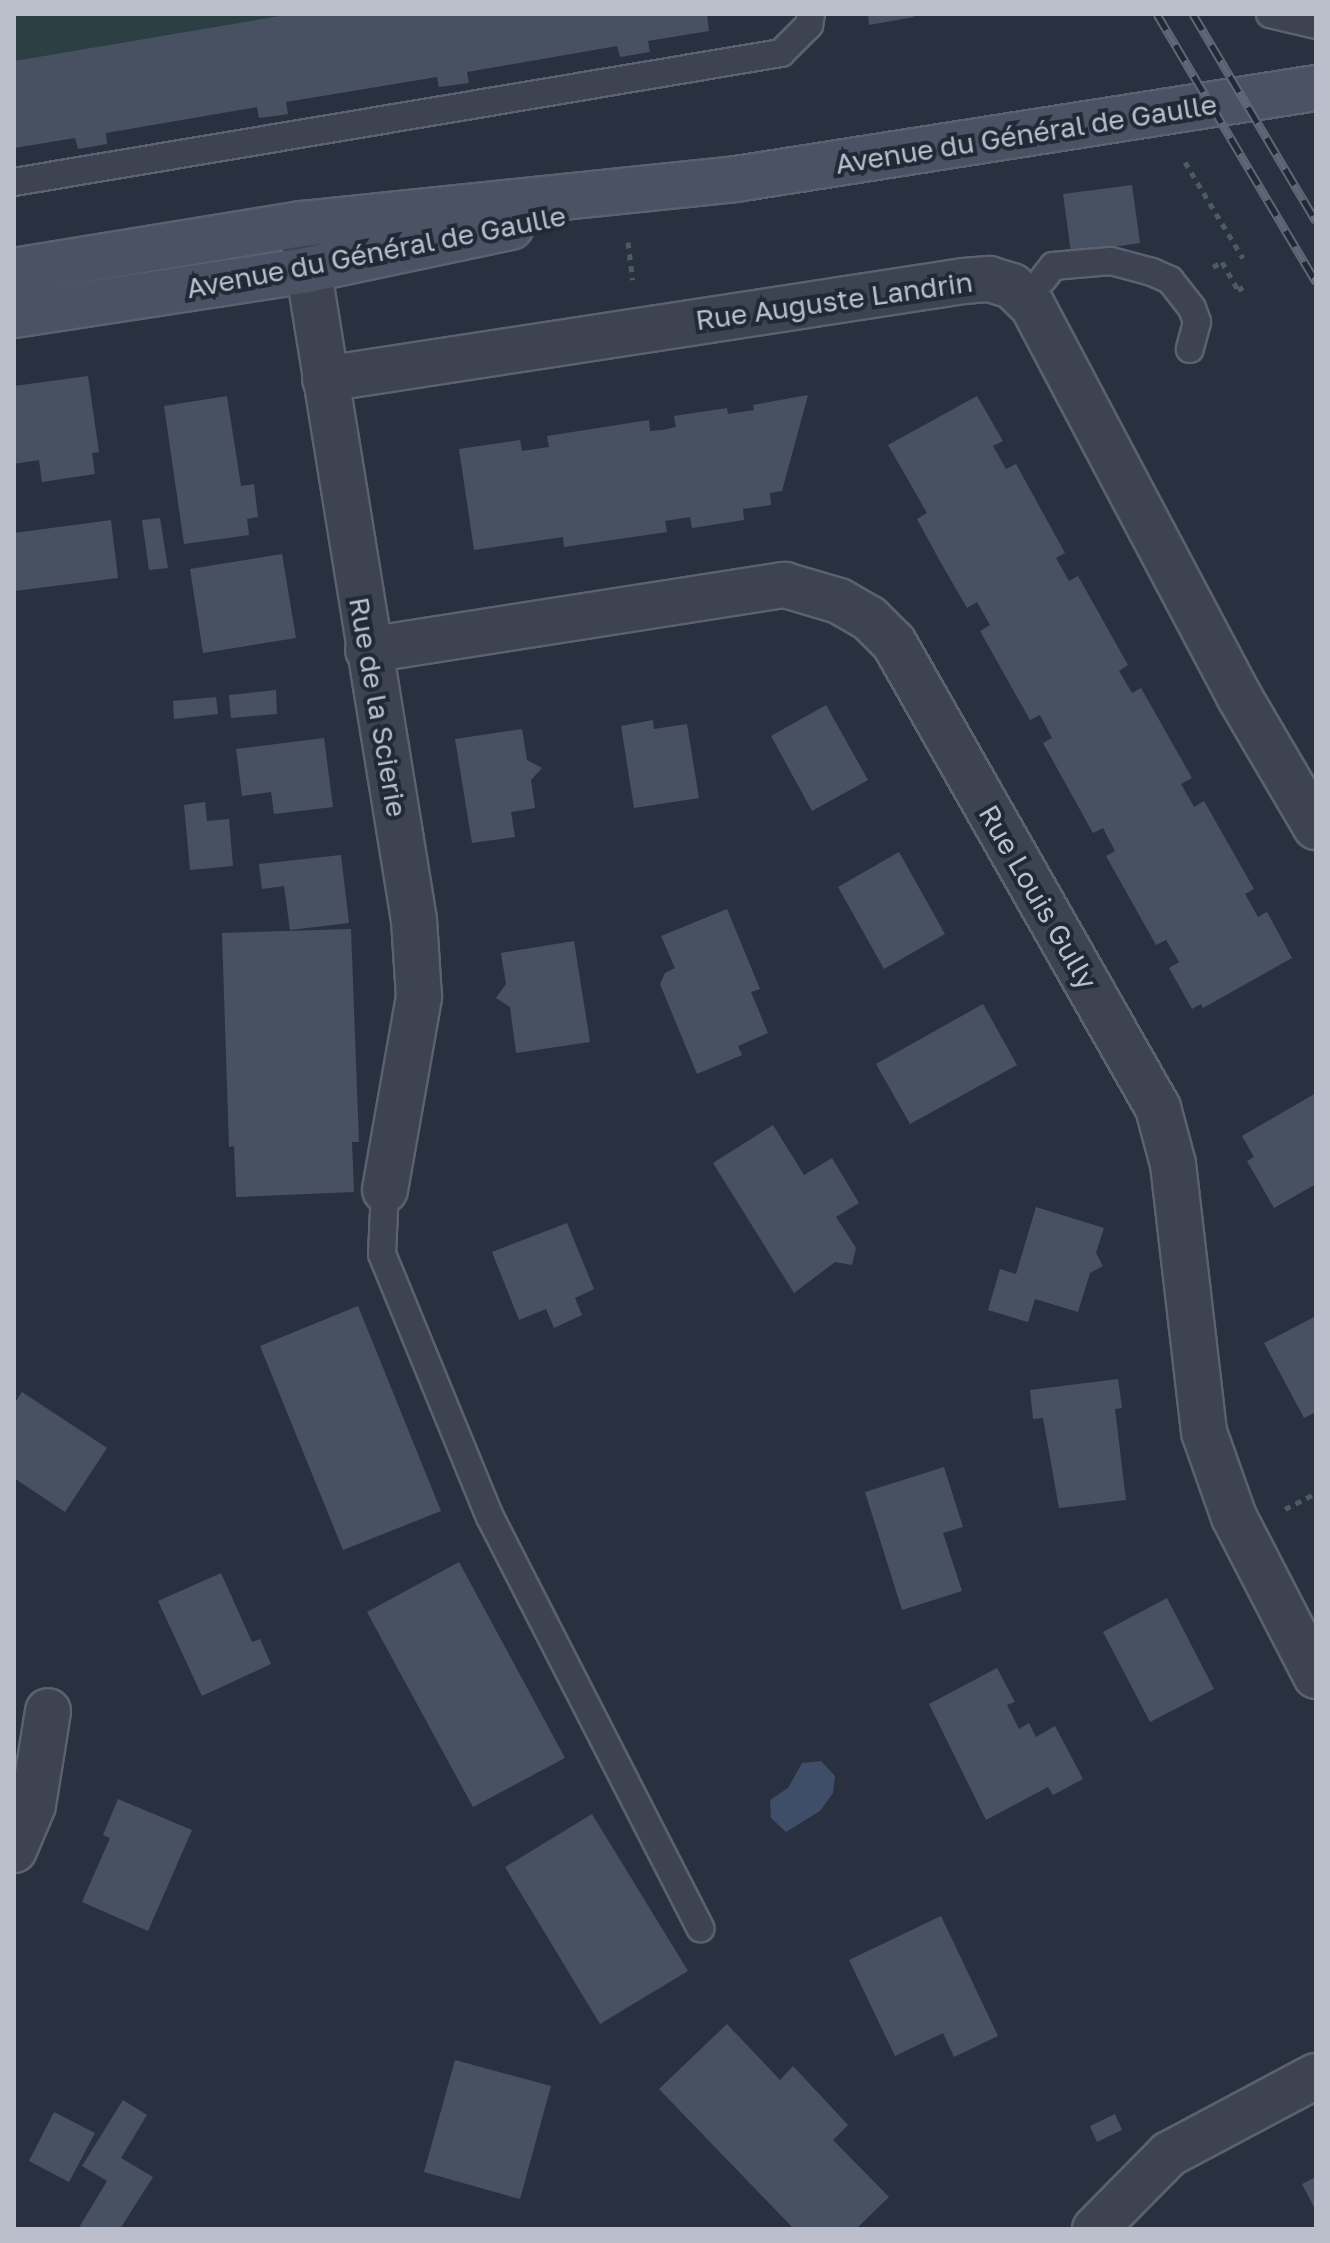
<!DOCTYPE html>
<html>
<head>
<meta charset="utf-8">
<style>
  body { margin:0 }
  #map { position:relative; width:1330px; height:2243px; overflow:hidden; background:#293141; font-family:"Golos Text",sans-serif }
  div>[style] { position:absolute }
  .green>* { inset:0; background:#2c3f43 }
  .water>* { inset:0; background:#404d69 }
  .building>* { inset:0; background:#485162 }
  .path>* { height:5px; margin-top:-2.5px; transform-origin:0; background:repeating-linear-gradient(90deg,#4b5c61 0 6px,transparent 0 12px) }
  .roads { filter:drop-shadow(2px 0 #5b616e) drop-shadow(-2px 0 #5b616e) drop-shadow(0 2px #5b616e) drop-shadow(0 -2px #5b616e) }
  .lane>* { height:26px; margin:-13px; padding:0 13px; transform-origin:13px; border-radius:13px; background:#3d4351 }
  .street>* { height:44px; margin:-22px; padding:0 22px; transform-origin:22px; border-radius:22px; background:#3d4351 }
  .secondary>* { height:44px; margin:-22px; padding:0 22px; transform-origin:22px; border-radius:22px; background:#4b5263 }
  .rail>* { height:9px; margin-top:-4.5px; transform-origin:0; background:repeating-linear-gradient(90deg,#212836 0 18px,#5f6777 0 36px); box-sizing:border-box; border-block:2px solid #5f6777 }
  span { translate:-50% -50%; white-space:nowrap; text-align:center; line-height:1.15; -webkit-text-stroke:8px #212836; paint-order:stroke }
  .street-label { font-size:28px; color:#babfcb }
  .frame { position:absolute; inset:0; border:16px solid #babfcb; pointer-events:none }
</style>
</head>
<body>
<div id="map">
  <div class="green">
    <i style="clip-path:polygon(14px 14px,291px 14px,14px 61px)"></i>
  </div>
  <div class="water">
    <i style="clip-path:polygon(821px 1761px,835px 1776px,833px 1793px,820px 1811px,786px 1832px,771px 1818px,770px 1800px,788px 1788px,802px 1763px)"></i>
  </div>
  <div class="building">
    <i style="clip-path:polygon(291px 14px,707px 14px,709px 31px,648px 41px,650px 52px,620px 57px,617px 46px,467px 72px,469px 83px,439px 87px,437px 77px,286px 102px,288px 114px,275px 116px,259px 118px,257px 107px,106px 133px,107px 144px,78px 149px,75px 138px,14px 148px,14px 61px)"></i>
    <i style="clip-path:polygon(868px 14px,913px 14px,914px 17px,869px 25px)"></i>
    <i style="clip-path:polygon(1132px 185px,1140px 243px,1071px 253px,1063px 194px)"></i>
    <i style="clip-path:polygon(88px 376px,99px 452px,92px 453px,95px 474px,42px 482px,39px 460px,14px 464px,14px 386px)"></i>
    <i style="clip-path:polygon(808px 395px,782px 491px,770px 493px,771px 505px,743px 509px,744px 520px,692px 528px,690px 517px,665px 521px,667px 532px,564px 547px,563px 537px,474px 550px,459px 449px,520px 440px,522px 451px,549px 447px,547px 436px,649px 420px,650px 431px,662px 430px,676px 427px,674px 416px,727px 408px,728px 414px,754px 410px,753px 405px)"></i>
    <i style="clip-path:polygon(227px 396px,241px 486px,254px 484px,258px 517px,247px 519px,249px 535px,184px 544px,164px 406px)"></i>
    <i style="clip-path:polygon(977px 396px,1003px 441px,993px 446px,1006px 469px,1016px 464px,1065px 553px,1056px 558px,1069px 581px,1078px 576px,1128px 665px,1119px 671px,1132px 693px,1141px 688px,1192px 778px,1181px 784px,1194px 807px,1204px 801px,1254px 889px,1245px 894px,1258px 917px,1267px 912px,1292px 958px,1203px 1008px,1201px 1004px,1192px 1009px,1169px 968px,1179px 962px,1166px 940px,1156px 945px,1106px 856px,1115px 851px,1103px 828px,1093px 833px,1043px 743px,1052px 738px,1040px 715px,1030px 720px,980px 631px,990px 625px,977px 602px,967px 608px,941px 563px,917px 519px,927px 513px,888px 445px)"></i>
    <i style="clip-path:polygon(160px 518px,168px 568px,149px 570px,142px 520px)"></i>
    <i style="clip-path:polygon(111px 520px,118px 578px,14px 591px,14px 533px)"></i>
    <i style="clip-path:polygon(282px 554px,296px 638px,203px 653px,190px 569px)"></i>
    <i style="clip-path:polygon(276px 690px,277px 714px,231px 718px,229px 695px)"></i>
    <i style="clip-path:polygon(216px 697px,218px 714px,174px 719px,173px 701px)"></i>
    <i style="clip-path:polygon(826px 705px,868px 780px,812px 811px,771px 736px)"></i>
    <i style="clip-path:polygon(653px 720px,654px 729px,687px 724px,699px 798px,634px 808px,621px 726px)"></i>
    <i style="clip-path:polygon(522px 729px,527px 760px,542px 768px,531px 780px,535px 808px,511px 812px,515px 837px,472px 843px,455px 739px)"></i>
    <i style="clip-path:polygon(324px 738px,333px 807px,274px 814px,271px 792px,242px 796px,236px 749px)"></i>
    <i style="clip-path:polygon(205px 802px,207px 821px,229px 819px,233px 866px,190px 870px,184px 805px)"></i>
    <i style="clip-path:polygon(899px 852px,945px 934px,884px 969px,838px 887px)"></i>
    <i style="clip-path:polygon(341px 855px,349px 923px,290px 930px,284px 886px,262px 889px,259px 864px)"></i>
    <i style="clip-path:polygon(727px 909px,760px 989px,751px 992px,768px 1033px,738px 1046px,742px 1055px,697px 1074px,660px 984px,665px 973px,675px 968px,661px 936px)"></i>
    <i style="clip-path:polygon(351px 929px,359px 1142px,352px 1142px,354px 1192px,236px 1197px,234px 1146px,229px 1147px,222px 933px)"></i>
    <i style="clip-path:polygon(574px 941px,590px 1042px,516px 1053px,510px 1007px,496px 998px,506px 984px,501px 953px)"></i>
    <i style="clip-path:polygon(983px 1004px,1017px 1065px,910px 1124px,876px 1064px)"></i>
    <i style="clip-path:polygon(1316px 1093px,1316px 1184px,1274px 1208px,1247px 1161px,1254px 1157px,1242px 1136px)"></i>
    <i style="clip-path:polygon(773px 1125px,804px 1175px,832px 1158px,859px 1203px,836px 1217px,856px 1248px,852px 1265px,835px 1262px,794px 1293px,713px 1163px)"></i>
    <i style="clip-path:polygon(1036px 1207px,1104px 1228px,1096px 1253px,1103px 1266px,1090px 1273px,1078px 1312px,1035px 1299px,1028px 1322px,988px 1310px,1000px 1269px,1016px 1274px)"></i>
    <i style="clip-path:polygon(567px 1223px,594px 1289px,575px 1298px,582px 1315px,554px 1328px,546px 1309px,519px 1320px,492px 1252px)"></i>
    <i style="clip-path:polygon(358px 1306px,441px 1511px,343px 1550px,260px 1346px)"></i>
    <i style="clip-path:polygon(1316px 1316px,1316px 1412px,1304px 1418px,1264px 1343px)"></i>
    <i style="clip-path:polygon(1118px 1379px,1122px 1408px,1115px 1409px,1126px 1500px,1059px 1508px,1043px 1418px,1033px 1419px,1030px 1390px)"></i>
    <i style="clip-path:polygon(22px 1392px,107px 1448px,65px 1512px,14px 1478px,14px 1404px)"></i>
    <i style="clip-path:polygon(944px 1467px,963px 1527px,943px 1533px,962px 1591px,902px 1610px,865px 1492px)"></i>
    <i style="clip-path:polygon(459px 1562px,565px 1758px,473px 1807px,367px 1612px)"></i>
    <i style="clip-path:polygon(221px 1573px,252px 1642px,260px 1639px,271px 1664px,202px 1696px,158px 1601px)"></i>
    <i style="clip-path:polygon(1167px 1598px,1214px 1689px,1150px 1722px,1103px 1632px)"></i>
    <i style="clip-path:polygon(997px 1668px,1015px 1702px,1007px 1705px,1019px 1729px,1029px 1723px,1036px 1737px,1055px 1726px,1083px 1779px,1053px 1795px,1048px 1787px,986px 1820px,929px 1704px)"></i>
    <i style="clip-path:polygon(118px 1799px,192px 1830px,148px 1931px,82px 1902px,110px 1838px,103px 1835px)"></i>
    <i style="clip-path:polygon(592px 1814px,688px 1971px,600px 2024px,505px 1867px)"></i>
    <i style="clip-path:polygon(941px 1916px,998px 2036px,954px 2057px,943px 2033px,895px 2056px,849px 1960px)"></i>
    <i style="clip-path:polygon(727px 2024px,780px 2080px,793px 2066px,848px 2125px,833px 2140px,889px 2197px,856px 2229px,794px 2229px,659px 2089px)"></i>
    <i style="clip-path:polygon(455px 2060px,551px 2086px,520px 2199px,424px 2172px)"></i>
    <i style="clip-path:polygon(123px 2100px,147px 2115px,121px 2158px,153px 2177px,120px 2229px,78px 2229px,107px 2181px,82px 2166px)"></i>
    <i style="clip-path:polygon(54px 2112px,95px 2133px,69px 2182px,29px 2161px)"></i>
    <i style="clip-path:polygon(1115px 2114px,1122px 2130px,1097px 2142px,1090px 2126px)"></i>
    <i style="clip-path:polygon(1316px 2177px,1316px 2211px,1302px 2184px)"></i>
  </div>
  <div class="path">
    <i style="left:1185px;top:162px;width:112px;rotate:58.9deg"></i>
    <i style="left:628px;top:242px;width:38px;rotate:83deg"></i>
    <i style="left:1213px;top:267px;width:10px;rotate:-29deg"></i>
    <i style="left:1222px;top:262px;width:32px;rotate:60deg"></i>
    <i style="left:1238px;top:290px;width:8px;rotate:-30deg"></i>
    <i style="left:1285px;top:1509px;width:35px;rotate:-27deg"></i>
  </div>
  <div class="roads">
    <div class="lane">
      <i style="left:1270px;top:14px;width:47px;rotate:13.4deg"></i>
      <i style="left:14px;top:182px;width:778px;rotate:-9.55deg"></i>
      <i style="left:781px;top:53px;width:40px;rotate:-45deg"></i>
      <i style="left:809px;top:25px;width:11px;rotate:-80deg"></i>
      <i style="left:1043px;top:279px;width:16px;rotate:-52deg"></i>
      <i style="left:1053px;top:266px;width:58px;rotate:-4.9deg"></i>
      <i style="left:1111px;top:261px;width:42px;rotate:15deg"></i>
      <i style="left:1152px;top:272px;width:20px;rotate:24deg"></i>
      <i style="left:1170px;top:280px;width:36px;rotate:52deg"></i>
      <i style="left:1192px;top:308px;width:15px;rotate:70deg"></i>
      <i style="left:1197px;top:322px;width:28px;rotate:105deg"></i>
      <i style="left:385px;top:1190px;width:64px;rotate:92.7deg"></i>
      <i style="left:382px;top:1254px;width:284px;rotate:67.7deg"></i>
      <i style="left:490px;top:1517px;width:462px;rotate:62.9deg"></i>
    </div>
    <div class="street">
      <i style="left:301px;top:224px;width:705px;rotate:80.78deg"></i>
      <i style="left:414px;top:920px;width:77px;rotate:86.3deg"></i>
      <i style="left:419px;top:997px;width:196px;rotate:100deg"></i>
      <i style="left:325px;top:379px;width:646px;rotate:-8.72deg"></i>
      <i style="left:964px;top:281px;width:25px;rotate:-5deg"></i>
      <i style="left:989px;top:279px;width:24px;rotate:17deg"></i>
      <i style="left:1012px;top:286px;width:28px;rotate:44deg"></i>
      <i style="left:1032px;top:305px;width:442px;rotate:62.1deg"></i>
      <i style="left:1239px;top:696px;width:152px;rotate:59.6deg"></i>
      <i style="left:368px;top:650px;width:422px;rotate:-8.9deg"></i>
      <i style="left:785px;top:585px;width:56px;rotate:16.5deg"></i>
      <i style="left:839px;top:601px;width:34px;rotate:30deg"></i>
      <i style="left:869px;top:618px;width:35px;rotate:45deg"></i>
      <i style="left:894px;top:643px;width:535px;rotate:60.41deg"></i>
      <i style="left:1158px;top:1108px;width:58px;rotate:75deg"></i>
      <i style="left:1173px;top:1164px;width:270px;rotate:83.4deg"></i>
      <i style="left:1204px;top:1432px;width:90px;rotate:70.6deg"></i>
      <i style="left:1234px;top:1517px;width:179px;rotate:62.7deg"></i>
      <i style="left:14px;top:1850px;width:49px;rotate:-67.1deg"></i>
      <i style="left:33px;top:1805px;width:95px;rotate:-80.9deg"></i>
      <i style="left:1095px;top:2229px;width:105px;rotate:-45.4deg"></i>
      <i style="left:1169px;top:2154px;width:166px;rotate:-28deg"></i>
    </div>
    <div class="secondary">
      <i style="left:14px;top:271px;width:291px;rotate:-9.3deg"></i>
      <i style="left:301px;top:224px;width:437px;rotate:-5.9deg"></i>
      <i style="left:736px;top:179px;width:587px;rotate:-8.92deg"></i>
      <i style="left:14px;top:315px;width:296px;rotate:-8.7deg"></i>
      <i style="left:307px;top:270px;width:208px;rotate:-11.9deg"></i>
    </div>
  </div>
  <div class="rail">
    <i style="left:1157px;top:14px;width:312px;rotate:59.3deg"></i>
    <i style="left:1193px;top:14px;width:241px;rotate:59.3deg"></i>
  </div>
  <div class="street-label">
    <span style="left:1026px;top:134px;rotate:-9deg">Avenue du Général de Gaulle</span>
    <span style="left:376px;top:252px;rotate:-11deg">Avenue du Général de Gaulle</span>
    <span style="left:834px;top:301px;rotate:-8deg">Rue Auguste Landrin</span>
    <span style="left:378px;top:707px;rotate:80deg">Rue de la Scierie</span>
    <span style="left:1038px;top:897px;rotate:60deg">Rue Louis Gully</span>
  </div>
  <div class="frame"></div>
</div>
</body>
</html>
